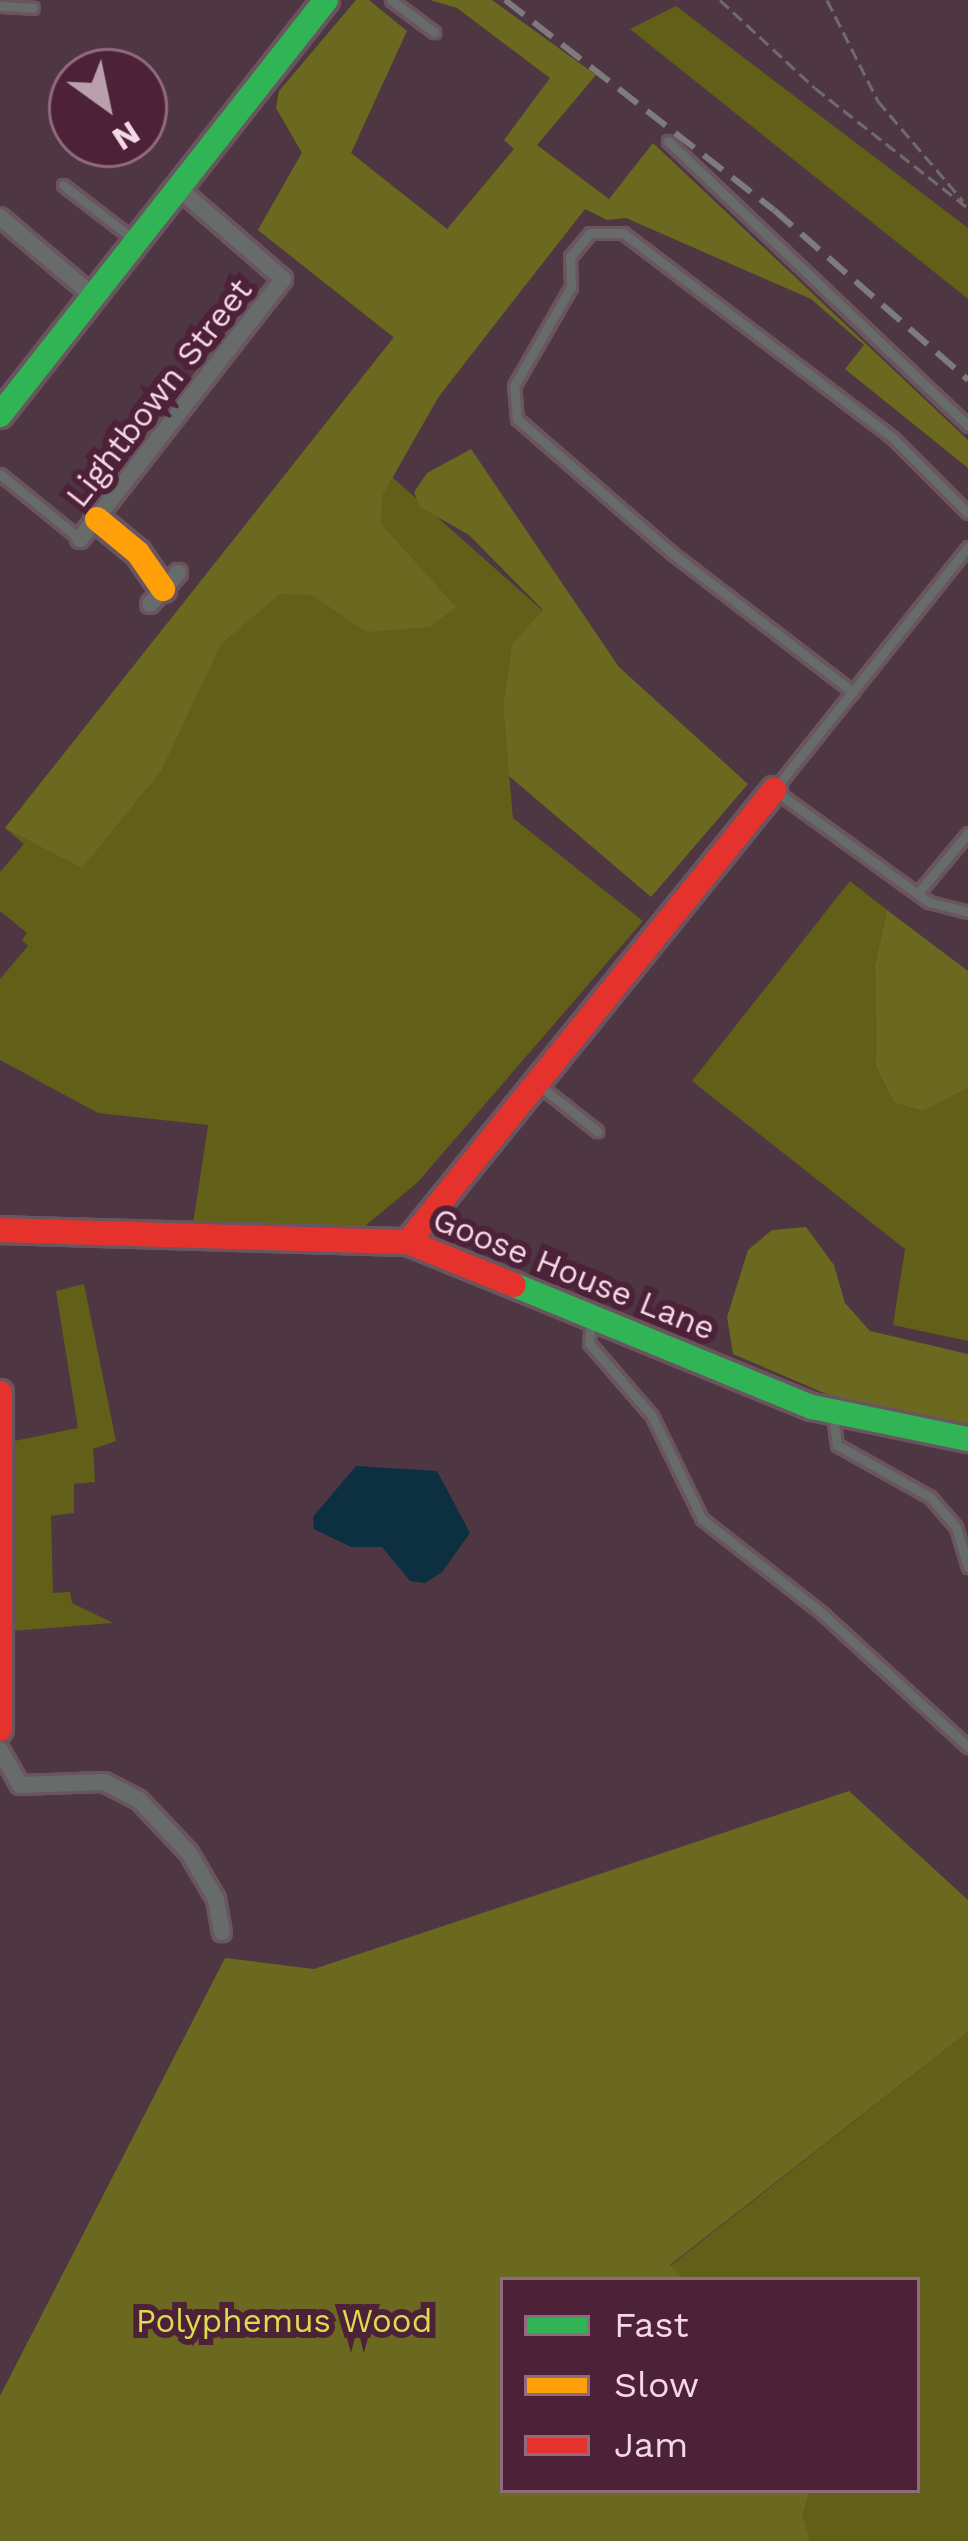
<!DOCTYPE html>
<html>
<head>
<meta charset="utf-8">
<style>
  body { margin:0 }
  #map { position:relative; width:968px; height:2541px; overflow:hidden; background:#4e3642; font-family:"Work Sans",sans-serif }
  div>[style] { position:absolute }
  .green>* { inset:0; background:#625f19 }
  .forest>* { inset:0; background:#6b681f }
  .water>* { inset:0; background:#0c303f }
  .path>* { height:3px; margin-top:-1.5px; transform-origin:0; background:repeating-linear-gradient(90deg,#6e6b6c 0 12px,transparent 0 18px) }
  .roads { filter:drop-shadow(3px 0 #6a555f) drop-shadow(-3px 0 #6a555f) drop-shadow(0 3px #6a555f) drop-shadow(0 -3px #6a555f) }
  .lane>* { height:9px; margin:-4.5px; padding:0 4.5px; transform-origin:4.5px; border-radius:4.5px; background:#676b69 }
  .street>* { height:16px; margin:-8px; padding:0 8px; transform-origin:8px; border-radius:8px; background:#676b69 }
  .fast>* { height:24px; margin:-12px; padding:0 12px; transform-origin:12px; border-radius:12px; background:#30b455 }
  .slow>* { height:24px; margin:-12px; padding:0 12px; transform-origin:12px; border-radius:12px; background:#ff9f0a }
  .jam>* { height:24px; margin:-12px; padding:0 12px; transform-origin:12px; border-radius:12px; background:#e5322d }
  .rail>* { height:6px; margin-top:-3px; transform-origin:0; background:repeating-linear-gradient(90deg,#7e7b7d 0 24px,transparent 0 36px) }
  span { translate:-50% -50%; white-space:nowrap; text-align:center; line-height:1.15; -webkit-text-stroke:12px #4d2138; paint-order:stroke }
  .street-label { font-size:33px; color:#f5d8e5 }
  .park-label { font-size:33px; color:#dcdc4e }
  .legend { position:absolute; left:500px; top:2277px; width:420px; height:216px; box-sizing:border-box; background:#4d2138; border:3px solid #906a7d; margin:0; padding:15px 21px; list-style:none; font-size:36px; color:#f5d8e5 }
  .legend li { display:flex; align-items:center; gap:24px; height:60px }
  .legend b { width:60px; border:3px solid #906a7d }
  .north { position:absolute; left:48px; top:48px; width:120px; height:120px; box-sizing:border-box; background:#4d2138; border:3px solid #906a7d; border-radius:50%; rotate:147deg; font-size:33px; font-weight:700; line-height:48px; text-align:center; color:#f5d8e5 }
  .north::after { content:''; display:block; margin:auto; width:42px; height:54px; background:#bb9fac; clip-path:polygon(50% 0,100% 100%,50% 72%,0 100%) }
</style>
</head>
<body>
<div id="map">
  <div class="green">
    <i style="clip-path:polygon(676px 6px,968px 228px,968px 299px,630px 29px)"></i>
    <i style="clip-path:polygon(317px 126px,522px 289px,383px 469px,543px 611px,512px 644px,503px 705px,513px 818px,643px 921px,417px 1183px,359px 1231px,193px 1224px,208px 1125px,98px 1113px,0 1060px,0 979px,28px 946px,22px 940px,27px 933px,0 911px,0 872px,24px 844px,5px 828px,394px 338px,258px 230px)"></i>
    <i style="clip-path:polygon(850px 881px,887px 910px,875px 964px,876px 1067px,894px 1103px,921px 1111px,968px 1088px,968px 1341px,893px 1325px,905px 1249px,692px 1081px)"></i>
    <i style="clip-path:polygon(84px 1284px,116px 1441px,93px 1449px,95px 1482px,74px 1484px,74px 1513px,51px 1516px,53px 1593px,70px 1592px,72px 1603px,113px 1623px,11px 1631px,14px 1441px,78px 1428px,56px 1291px)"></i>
    <i style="clip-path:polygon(968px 2032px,968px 2541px,810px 2541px,803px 2517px,810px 2490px,917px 2490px,917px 2280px,686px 2280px,670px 2266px)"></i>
  </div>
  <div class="forest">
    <i style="clip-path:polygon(356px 0,369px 0,407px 31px,351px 153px,447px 229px,514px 149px,504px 140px,550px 78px,457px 8px,430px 0,492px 0,596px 75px,537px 145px,609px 199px,653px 143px,968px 440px,968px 468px,845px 369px,864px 345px,811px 299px,626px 218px,607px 220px,585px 209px,439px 396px,382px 496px,381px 524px,456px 607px,430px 627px,366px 632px,312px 595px,280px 594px,221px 644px,161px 771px,82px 868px,5px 828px,394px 337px,258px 230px,302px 153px,276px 108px,279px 91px)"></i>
    <i style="clip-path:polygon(471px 449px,619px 667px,748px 784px,651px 897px,509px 776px,503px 705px,512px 644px,543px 610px,469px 535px,420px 507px,414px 492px,427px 473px)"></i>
    <i style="clip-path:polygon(887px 910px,968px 971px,968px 1088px,922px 1111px,894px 1103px,876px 1067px,875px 964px)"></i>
    <i style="clip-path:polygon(806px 1227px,834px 1265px,845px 1303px,870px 1331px,968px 1354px,968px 1427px,852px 1405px,733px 1354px,727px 1317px,748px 1250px,772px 1230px)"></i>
    <i style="clip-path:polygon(849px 1791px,968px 1900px,968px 2032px,670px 2265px,686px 2280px,503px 2280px,503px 2490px,810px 2490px,803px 2516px,810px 2541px,0 2541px,0 2396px,225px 1958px,314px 1969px)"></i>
  </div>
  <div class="water">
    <i style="clip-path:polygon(356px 1466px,437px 1471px,470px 1533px,442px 1572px,425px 1583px,410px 1581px,382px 1547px,351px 1547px,314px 1529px,313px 1517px)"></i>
  </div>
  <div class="path">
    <i style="left:720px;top:0;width:129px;rotate:42.8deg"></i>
    <i style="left:815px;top:88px;width:194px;rotate:38.1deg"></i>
    <i style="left:827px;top:0;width:113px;rotate:63.2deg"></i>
    <i style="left:878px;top:101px;width:131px;rotate:49.6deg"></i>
  </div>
  <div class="roads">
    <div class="lane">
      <i style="left:391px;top:0;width:54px;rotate:36.7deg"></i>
      <i style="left:0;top:6px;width:33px;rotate:3deg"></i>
      <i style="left:668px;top:141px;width:414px;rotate:43.5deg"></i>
      <i style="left:63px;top:185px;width:92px;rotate:37.5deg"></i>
      <i style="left:0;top:474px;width:103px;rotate:39.1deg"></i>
      <i style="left:968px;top:547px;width:311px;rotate:128.6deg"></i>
      <i style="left:774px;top:790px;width:191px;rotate:35.9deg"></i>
      <i style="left:929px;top:902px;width:40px;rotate:14.4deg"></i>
      <i style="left:853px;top:692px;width:227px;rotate:-142.5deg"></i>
      <i style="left:673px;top:554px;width:206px;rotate:-139.1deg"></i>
      <i style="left:517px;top:419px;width:33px;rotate:-95deg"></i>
      <i style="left:514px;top:386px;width:114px;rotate:-60.1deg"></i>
      <i style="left:571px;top:287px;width:30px;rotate:-92deg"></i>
      <i style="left:570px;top:257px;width:31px;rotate:-50deg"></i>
      <i style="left:590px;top:233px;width:33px"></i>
      <i style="left:623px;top:233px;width:339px;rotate:37.2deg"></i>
      <i style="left:893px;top:438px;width:106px;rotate:45deg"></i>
      <i style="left:918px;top:893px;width:78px;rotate:-50.2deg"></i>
      <i style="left:540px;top:1086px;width:73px;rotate:38.3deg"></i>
      <i style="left:591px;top:1317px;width:26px;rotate:94deg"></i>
      <i style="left:589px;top:1343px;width:96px;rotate:49.2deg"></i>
      <i style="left:652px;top:1416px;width:114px;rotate:64.1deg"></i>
      <i style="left:702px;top:1519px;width:154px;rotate:38.1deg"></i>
      <i style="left:823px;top:1614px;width:197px;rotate:42.5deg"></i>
      <i style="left:833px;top:1417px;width:28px;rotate:82deg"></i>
      <i style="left:837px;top:1445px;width:107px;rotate:29.2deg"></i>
      <i style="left:930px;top:1497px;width:40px;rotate:49deg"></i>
      <i style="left:956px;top:1527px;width:42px;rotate:73.3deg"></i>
    </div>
    <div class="street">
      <i style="left:0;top:217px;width:122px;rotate:40.3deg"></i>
      <i style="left:80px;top:539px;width:330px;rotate:-52deg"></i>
      <i style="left:283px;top:279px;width:139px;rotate:-139.1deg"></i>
      <i style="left:150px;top:604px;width:42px;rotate:-47.9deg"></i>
      <i style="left:0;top:1750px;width:40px;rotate:60.3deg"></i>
      <i style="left:20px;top:1785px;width:84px;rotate:-2deg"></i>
      <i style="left:104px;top:1782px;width:38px;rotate:27deg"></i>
      <i style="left:138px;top:1799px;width:74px;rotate:46.6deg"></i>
      <i style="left:189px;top:1853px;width:53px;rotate:59.6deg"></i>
      <i style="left:216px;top:1899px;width:34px;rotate:80deg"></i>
    </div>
    <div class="fast">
      <i style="left:0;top:415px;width:528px;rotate:-51.85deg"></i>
      <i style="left:514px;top:1285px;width:322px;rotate:22.3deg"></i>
      <i style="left:812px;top:1407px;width:159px;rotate:11.6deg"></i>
    </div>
    <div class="slow">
      <i style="left:97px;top:519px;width:53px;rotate:39.7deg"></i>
      <i style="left:138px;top:553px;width:44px;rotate:55.2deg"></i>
    </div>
    <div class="jam">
      <i style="left:0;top:1230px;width:408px;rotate:1.7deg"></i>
      <i style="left:408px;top:1242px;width:114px;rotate:22.1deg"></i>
      <i style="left:408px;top:1242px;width:582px;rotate:-51deg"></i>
      <i style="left:0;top:1393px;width:336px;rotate:90deg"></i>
    </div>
  </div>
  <div class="rail">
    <i style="left:505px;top:0;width:341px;rotate:38deg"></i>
    <i style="left:774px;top:210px;width:258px;rotate:41.2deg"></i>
  </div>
  <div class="street-label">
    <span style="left:159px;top:393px;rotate:-52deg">Lightbown Street</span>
    <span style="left:574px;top:1274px;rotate:22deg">Goose House Lane</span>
  </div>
  <div class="park-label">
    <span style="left:284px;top:2321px">Polyphemus Wood</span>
  </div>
  <ul class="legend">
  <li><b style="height:15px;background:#30b455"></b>Fast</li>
  <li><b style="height:15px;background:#ff9f0a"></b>Slow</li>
  <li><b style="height:15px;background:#e5322d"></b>Jam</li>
  </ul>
  <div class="north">N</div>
</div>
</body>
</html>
